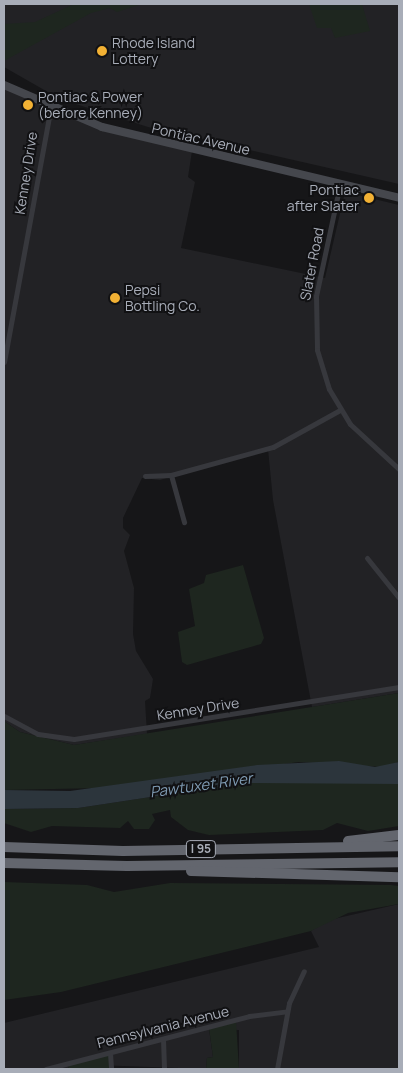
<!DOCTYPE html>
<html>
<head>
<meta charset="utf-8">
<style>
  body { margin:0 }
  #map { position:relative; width:403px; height:1073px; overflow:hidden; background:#161618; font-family:Manrope,sans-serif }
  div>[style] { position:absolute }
  .built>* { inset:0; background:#222225 }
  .green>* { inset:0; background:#1e261f }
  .water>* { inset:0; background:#2c353c }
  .minor>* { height:5px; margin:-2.5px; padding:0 2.5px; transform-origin:2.5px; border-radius:2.5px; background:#37383d }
  .secondary>* { height:8px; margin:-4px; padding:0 4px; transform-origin:4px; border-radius:4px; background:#45474d }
  .motorway>* { height:10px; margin:-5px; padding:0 5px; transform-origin:5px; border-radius:5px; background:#63666e }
  .dots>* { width:14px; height:14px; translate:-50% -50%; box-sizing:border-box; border:2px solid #111113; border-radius:50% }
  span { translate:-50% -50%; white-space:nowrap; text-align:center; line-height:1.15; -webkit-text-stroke:4px #111113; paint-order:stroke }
  .shield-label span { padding:1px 4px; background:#111113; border:1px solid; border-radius:4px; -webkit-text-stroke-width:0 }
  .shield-label { font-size:12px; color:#a8adb8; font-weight:700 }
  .poi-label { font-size:14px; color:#a8adb8 }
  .left { translate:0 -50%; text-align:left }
  .right { translate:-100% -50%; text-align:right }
  .street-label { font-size:14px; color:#a8adb8 }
  .water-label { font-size:15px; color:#7f9bb3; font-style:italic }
  .frame { position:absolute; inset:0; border:5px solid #a8adb8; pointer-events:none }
</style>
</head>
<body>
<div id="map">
  <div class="built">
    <i style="clip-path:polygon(4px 4px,399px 4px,399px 184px,148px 127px,60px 99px,4px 67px)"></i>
    <i style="clip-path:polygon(4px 82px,69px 117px,192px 151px,188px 177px,195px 182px,181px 248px,325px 278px,345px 192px,399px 205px,399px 693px,312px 707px,273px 500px,268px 449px,160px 480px,142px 478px,123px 518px,123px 528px,130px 535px,124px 551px,134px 588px,133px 634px,136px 651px,153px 679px,150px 698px,145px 701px,147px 734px,74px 745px,20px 732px,4px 721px)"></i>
    <i style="clip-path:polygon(399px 904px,399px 1069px,239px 1069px,239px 1030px,209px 1029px,213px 1057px,207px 1058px,206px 1069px,68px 1064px,69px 1069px,4px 1069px,4px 1023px,319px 947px,311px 931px,325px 921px)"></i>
  </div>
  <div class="green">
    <i style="clip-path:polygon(74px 4px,142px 4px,117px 12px,110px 8px,91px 13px,4px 61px,4px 24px,35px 22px)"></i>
    <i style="clip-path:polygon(309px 4px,362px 4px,370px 31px,335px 38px,331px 28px,317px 28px)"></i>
    <i style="clip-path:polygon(243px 565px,264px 638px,261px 644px,187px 665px,182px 662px,178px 632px,195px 626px,189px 589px,204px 583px,206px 575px)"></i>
    <i style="clip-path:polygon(399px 693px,399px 762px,382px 767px,299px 762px,102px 788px,4px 790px,4px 721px,20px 732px,74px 745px)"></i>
    <i style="clip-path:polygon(374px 781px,399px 784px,399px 826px,368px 831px,337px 823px,323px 830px,209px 835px,188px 830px,171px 817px,170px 810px,152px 814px,155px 820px,149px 829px,134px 829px,128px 821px,120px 828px,52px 826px,31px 832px,4px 823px,4px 809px,78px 808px,243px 783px)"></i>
    <i style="clip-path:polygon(4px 882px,87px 885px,114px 892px,170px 883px,391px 885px,399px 886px,399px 904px,348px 913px,311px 931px,61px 992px,4px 1000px)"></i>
    <i style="clip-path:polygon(236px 1021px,239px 1069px,206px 1069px,207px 1058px,213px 1057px,209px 1028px)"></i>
    <i style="clip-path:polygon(109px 1053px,111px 1069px,69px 1069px,68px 1064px)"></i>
  </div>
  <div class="water">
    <i style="clip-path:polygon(339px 761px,375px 767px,399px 762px,399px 784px,243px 783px,78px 808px,4px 809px,4px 790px,70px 791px,257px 765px)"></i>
  </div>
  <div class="minor">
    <i style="left:340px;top:184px;width:115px;rotate:102.1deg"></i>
    <i style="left:316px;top:296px;width:54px;rotate:88.9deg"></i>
    <i style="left:317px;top:350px;width:41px;rotate:72.9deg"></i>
    <i style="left:329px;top:389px;width:41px;rotate:59deg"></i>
    <i style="left:350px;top:424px;width:67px;rotate:42.6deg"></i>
    <i style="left:4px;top:362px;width:259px;rotate:-79.6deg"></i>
    <i style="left:171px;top:475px;width:49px;rotate:74.5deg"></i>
    <i style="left:145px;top:476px;width:26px;rotate:-2deg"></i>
    <i style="left:171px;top:475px;width:106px;rotate:-15.4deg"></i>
    <i style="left:273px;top:447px;width:77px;rotate:-28.9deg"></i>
    <i style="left:367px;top:558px;width:51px;rotate:51.3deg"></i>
    <i style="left:4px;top:716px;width:38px;rotate:28deg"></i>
    <i style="left:38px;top:734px;width:36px;rotate:8deg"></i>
    <i style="left:74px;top:739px;width:329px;rotate:-9.1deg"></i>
    <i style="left:163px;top:1039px;width:29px;rotate:88deg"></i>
    <i style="left:110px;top:1053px;width:16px;rotate:86deg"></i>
    <i style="left:46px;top:1069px;width:210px;rotate:-14.6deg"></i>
    <i style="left:249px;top:1016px;width:38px;rotate:-7deg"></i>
    <i style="left:277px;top:1069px;width:67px;rotate:-79.7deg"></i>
    <i style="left:289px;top:1003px;width:35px;rotate:-65deg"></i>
  </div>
  <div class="secondary">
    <i style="left:4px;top:85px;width:107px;rotate:23.2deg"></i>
    <i style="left:102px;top:127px;width:305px;rotate:13.4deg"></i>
  </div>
  <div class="motorway">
    <i style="left:348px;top:841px;width:51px;rotate:-6.7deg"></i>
    <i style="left:4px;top:847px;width:119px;rotate:1.9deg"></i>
    <i style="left:123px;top:851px;width:276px;rotate:-1deg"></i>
    <i style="left:4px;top:863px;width:123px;rotate:1.4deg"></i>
    <i style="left:127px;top:866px;width:272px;rotate:-0.8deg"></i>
    <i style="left:191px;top:871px;width:208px;rotate:1.7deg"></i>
  </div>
  <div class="dots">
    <i style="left:102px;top:51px;background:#f2b134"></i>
    <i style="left:28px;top:105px;background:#f2b134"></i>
    <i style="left:369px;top:198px;background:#f2b134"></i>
    <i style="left:115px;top:298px;background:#f2b134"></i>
  </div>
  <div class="shield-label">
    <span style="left:201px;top:849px">I 95</span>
  </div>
  <div class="poi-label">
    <span class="left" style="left:112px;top:51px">Rhode Island<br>Lottery</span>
    <span class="left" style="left:38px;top:105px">Pontiac &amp; Power<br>(before Kenney)</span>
    <span class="right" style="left:359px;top:198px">Pontiac<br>after Slater</span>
    <span class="left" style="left:125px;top:298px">Pepsi<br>Bottling Co.</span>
  </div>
  <div class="street-label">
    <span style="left:201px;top:139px;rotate:13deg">Pontiac Avenue</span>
    <span style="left:26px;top:173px;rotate:-81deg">Kenney Drive</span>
    <span style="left:312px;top:264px;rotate:-79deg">Slater Road</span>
    <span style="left:198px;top:709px;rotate:-9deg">Kenney Drive</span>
    <span style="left:163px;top:1027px;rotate:-14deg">Pennsylvania Avenue</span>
  </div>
  <div class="water-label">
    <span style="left:201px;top:785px;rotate:-8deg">Pawtuxet River</span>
  </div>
  <div class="frame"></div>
</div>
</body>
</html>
